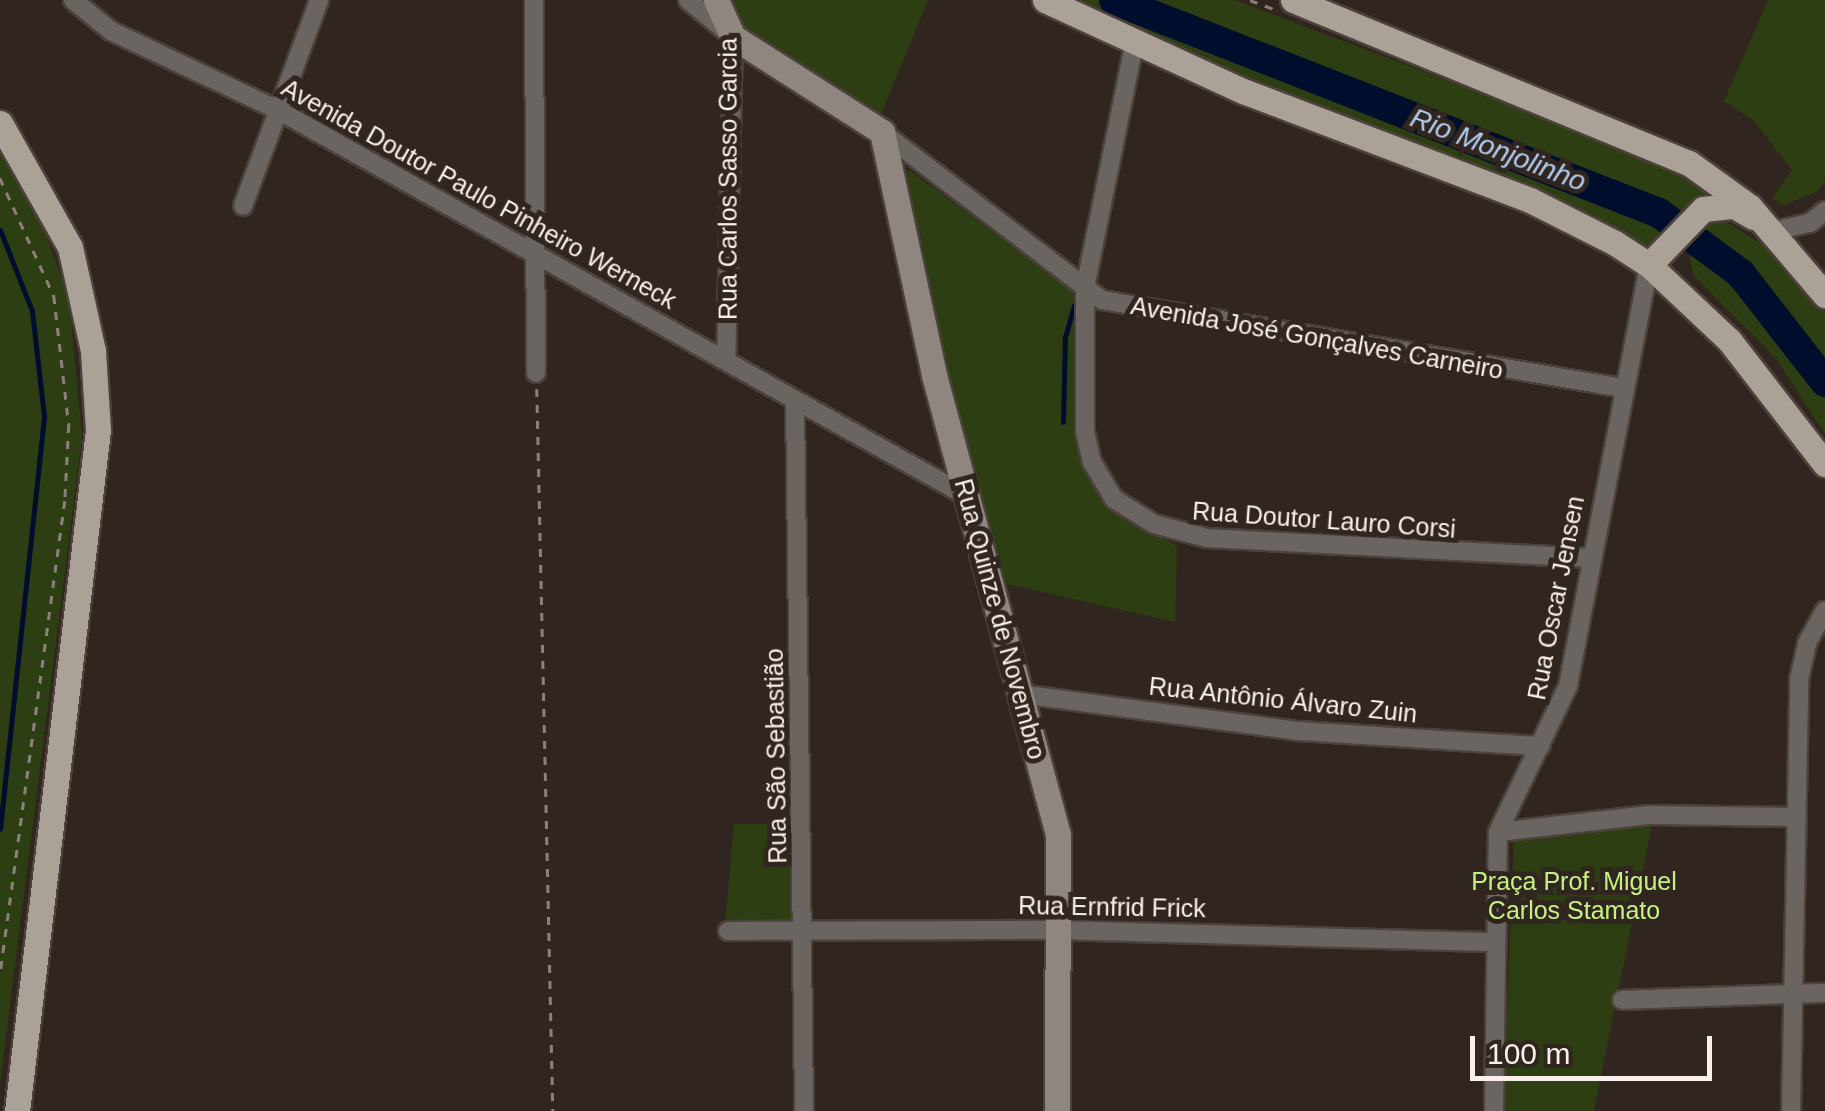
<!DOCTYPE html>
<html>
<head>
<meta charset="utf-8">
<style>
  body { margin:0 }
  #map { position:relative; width:1825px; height:1111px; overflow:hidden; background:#31251f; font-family:Arial,sans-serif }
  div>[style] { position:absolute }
  .green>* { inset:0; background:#2e3e13 }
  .stream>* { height:5px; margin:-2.5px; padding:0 2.5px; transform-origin:2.5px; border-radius:2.5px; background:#000e2d }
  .river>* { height:30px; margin:-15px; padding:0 15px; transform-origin:15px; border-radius:15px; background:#000e2d }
  .path>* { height:2.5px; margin-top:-1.25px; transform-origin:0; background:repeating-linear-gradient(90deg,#8b807b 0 8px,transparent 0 16px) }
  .roads { filter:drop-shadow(2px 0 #4d413c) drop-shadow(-2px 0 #4d413c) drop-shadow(0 2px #4d413c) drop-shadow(0 -2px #4d413c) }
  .street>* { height:18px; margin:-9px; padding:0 9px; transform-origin:9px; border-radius:9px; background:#6a6560 }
  .secondary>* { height:25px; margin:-12.5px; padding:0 12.5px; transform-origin:12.5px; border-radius:12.5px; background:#8f877f }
  .primary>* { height:25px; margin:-12.5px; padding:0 12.5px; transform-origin:12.5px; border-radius:12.5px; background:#aba297 }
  span { translate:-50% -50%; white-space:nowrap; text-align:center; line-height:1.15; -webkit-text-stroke:10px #31251f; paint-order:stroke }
  .street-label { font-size:25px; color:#f9f0ec }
  .park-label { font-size:25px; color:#c5f182 }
  .water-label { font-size:28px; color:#b0ccf0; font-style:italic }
  .scale { position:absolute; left:1470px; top:1036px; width:242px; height:45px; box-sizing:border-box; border:5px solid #f9f0ec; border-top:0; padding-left:12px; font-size:30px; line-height:35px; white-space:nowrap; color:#f9f0ec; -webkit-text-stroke:8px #31251f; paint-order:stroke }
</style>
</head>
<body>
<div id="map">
  <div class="green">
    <i style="clip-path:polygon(727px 0,928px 0,880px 117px,743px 32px)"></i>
    <i style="clip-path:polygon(1069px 0,1235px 0,1678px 168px,1717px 192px,1693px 200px,1647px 250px)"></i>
    <i style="clip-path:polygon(1768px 0,1825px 0,1825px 181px,1818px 191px,1784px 205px,1772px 198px,1792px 170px,1754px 121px,1724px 101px)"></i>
    <i style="clip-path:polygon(0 143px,37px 210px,69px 298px,82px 437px,0 1084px)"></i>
    <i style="clip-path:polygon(908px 169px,1075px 292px,1080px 306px,1076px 435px,1087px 469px,1110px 505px,1177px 546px,1175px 622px,1007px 584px,973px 481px,903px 190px)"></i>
    <i style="clip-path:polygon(1725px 221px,1777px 254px,1825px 310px,1825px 434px,1774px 356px,1693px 275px,1690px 255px,1709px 224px)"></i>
    <i style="clip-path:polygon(1653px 819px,1594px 1111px,1503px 1111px,1514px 838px)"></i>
    <i style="clip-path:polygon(734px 824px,796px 824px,792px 923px,725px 924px)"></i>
  </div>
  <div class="stream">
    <i style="left:0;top:230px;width:87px;rotate:68.4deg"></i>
    <i style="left:32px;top:311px;width:107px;rotate:83.5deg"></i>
    <i style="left:44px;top:417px;width:414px;rotate:96.1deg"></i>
    <i style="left:1063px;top:422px;width:85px;rotate:-88.7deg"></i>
    <i style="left:1065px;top:337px;width:33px;rotate:-74deg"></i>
  </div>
  <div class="river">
    <i style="left:1114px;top:0;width:585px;rotate:21.35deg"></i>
    <i style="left:1659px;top:213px;width:102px;rotate:36.6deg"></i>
    <i style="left:1741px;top:274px;width:137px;rotate:52.1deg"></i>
  </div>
  <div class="path">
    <i style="left:1250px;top:0;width:28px;rotate:21deg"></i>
    <i style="left:0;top:178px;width:130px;rotate:65.4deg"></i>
    <i style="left:54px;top:296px;width:130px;rotate:83.4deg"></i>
    <i style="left:69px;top:425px;width:76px;rotate:93deg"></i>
    <i style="left:65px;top:501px;width:479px;rotate:97.8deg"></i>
    <i style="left:537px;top:389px;width:722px;rotate:88.73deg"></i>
  </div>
  <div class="roads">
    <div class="street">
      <i style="left:73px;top:0;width:49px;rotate:39.2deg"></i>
      <i style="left:111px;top:31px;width:185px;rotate:25.3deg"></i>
      <i style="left:278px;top:110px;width:788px;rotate:29.27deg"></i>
      <i style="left:534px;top:0;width:373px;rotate:89.7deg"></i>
      <i style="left:688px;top:0;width:58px;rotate:39.4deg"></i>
      <i style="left:733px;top:37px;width:323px;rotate:91.2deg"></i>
      <i style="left:1135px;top:40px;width:253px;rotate:101.4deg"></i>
      <i style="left:1085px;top:288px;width:144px;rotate:90deg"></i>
      <i style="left:1085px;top:432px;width:31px;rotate:77deg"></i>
      <i style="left:1092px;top:462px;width:43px;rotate:59.3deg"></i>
      <i style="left:1114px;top:499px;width:47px;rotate:32deg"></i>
      <i style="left:1154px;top:524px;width:55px;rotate:14.8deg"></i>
      <i style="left:1207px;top:538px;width:384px;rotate:3deg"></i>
      <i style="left:882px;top:132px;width:277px;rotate:37.4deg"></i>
      <i style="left:1102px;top:300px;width:528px;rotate:9.59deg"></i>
      <i style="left:243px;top:206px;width:220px;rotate:-69.7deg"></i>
      <i style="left:1774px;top:231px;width:37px;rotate:-13deg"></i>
      <i style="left:1810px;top:223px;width:19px;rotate:-39deg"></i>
      <i style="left:795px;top:400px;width:711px;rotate:89.27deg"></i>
      <i style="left:1021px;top:694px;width:281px;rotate:7.6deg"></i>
      <i style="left:1300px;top:731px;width:241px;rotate:3.6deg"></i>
      <i style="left:1498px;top:832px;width:152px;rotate:-6.4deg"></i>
      <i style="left:1649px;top:815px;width:147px;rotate:0.8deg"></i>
      <i style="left:728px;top:931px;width:329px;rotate:-0.2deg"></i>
      <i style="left:1057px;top:930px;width:438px;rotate:1.6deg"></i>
      <i style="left:1622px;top:1000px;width:203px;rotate:-2deg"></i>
      <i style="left:1494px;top:1111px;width:279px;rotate:-89.2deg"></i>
      <i style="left:1498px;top:832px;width:162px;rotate:-64.4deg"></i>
      <i style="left:1568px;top:686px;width:429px;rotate:-79.1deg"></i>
      <i style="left:1791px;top:1111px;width:432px;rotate:-88.9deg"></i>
      <i style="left:1799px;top:679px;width:37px;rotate:-77deg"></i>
      <i style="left:1807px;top:643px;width:37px;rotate:-61deg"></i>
    </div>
    <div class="secondary">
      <i style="left:716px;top:0;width:41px;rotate:65.3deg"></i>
      <i style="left:733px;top:37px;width:177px;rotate:32.5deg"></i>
      <i style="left:882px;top:132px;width:249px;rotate:77.9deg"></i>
      <i style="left:934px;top:375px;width:475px;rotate:74.9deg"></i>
      <i style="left:1058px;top:834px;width:277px;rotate:90.2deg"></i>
    </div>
    <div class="primary">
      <i style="left:1045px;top:0;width:218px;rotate:24.7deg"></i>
      <i style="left:1243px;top:91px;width:307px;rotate:20.8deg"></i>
      <i style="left:1530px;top:200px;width:95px;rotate:26.8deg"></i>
      <i style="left:1615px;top:243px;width:40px;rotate:32.9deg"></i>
      <i style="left:1649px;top:265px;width:110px;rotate:43.2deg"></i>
      <i style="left:1729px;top:340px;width:157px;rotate:52.3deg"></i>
      <i style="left:1293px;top:0;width:428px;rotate:22.4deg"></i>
      <i style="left:1689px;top:163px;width:75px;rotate:35.8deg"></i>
      <i style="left:1750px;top:207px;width:116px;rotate:49.6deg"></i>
      <i style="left:0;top:123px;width:142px;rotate:60.6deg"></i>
      <i style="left:70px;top:247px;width:107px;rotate:77.5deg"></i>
      <i style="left:93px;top:351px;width:79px;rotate:86.4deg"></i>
      <i style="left:98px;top:430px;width:686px;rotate:96.78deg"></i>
      <i style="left:1649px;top:265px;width:78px;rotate:-46deg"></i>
      <i style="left:1703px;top:209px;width:31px;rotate:-6deg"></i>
      <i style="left:1734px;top:206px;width:22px;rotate:30deg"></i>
    </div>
  </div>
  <div class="street-label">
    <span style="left:728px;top:179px;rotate:-90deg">Rua Carlos Sasso Garcia</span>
    <span style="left:479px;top:194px;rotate:29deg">Avenida Doutor Paulo Pinheiro Werneck</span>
    <span style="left:1317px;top:338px;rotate:10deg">Avenida José Gonçalves Carneiro</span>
    <span style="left:1324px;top:520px;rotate:4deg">Rua Doutor Lauro Corsi</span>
    <span style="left:1556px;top:598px;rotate:-79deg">Rua Oscar Jensen</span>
    <span style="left:1000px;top:619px;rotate:75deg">Rua Quinze de Novembro</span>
    <span style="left:1283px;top:700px;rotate:6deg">Rua Antônio Álvaro Zuin</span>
    <span style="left:776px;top:756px;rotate:-91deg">Rua São Sebastião</span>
    <span style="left:1112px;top:907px;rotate:1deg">Rua Ernfrid Frick</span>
  </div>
  <div class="park-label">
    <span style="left:1574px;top:896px">Praça Prof. Miguel<br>Carlos Stamato</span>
  </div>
  <div class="water-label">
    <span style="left:1498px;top:150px;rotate:21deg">Rio Monjolinho</span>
  </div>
  <div class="scale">100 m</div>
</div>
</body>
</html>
